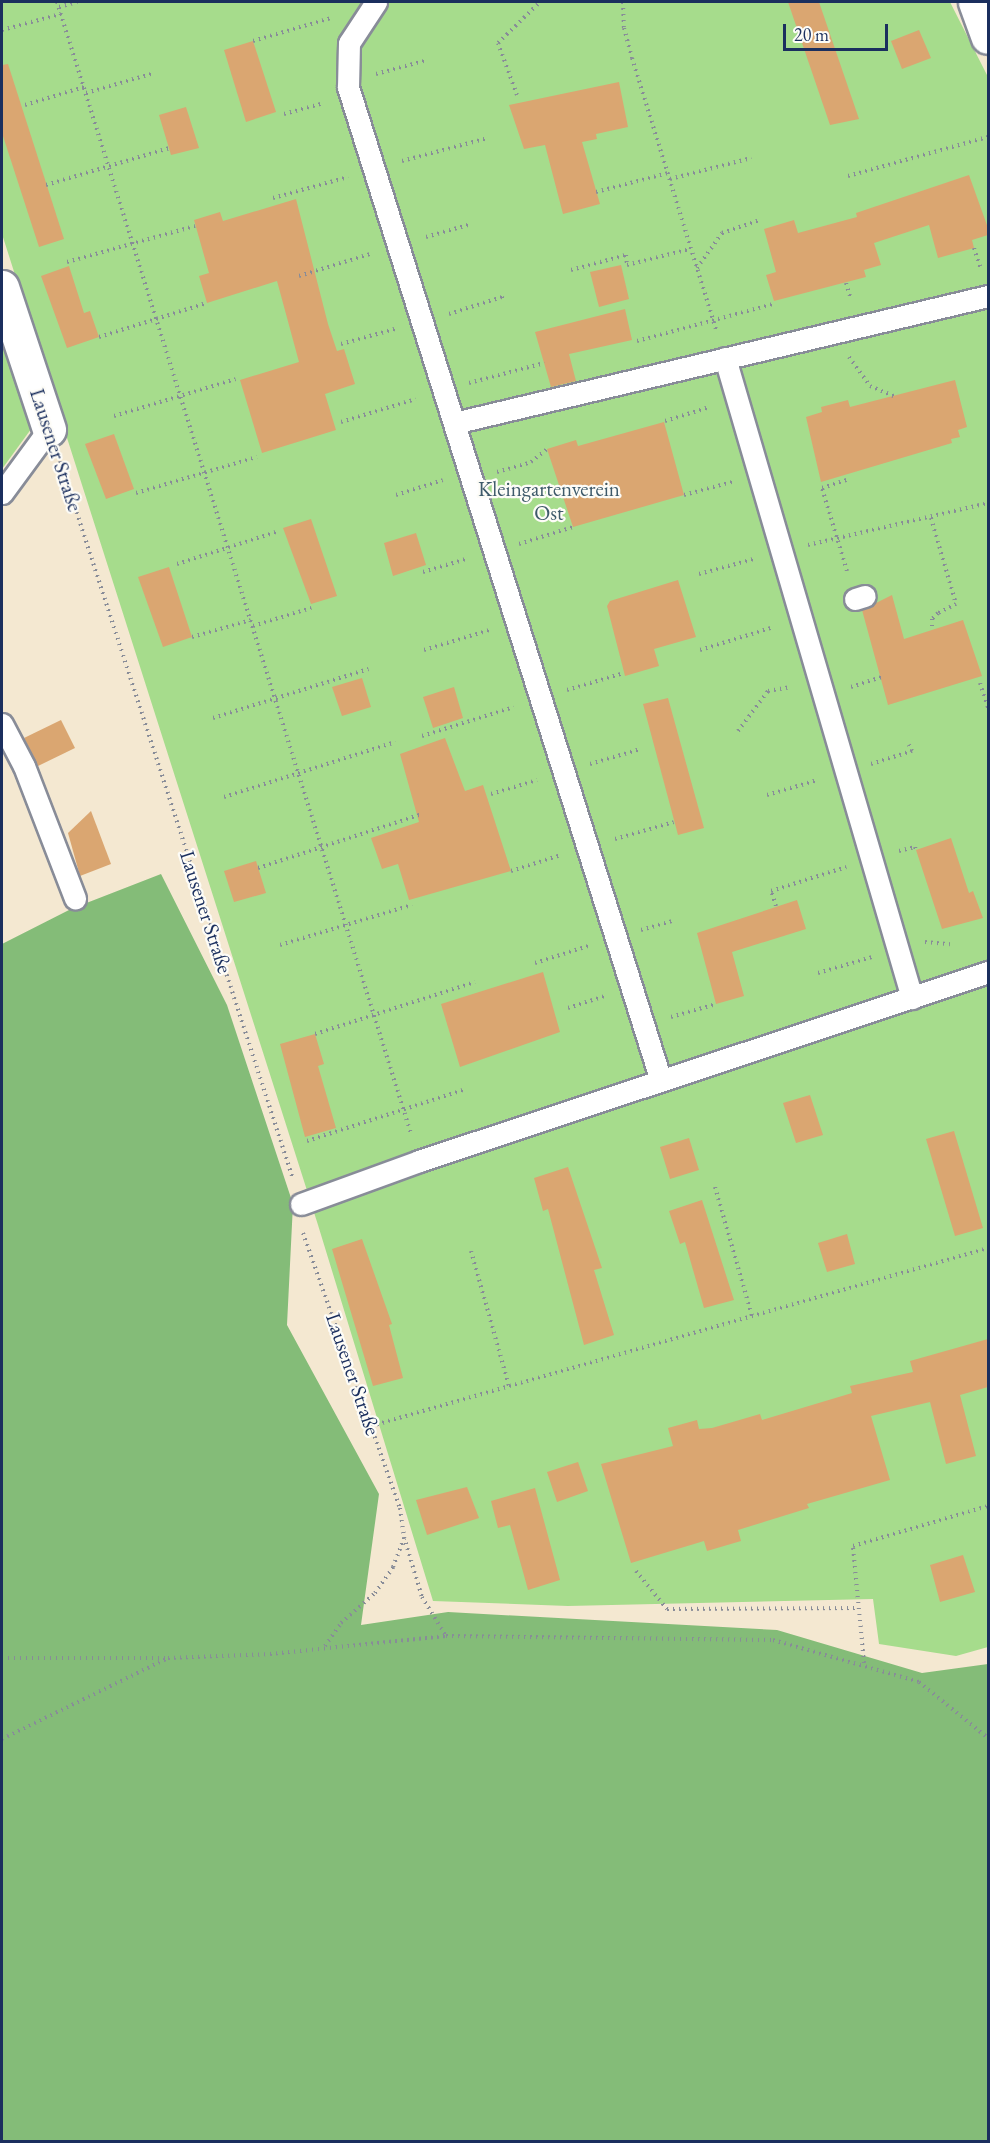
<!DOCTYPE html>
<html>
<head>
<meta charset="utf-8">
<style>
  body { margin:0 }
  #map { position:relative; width:990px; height:2143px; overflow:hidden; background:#f4e8d1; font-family:"EB Garamond",serif }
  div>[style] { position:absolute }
  .green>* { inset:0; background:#a6dc8c }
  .forest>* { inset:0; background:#84bc78 }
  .building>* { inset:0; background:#daa671 }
  .path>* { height:4px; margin-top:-2px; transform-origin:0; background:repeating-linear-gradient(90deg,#888c98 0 1.5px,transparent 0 6px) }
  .roads { filter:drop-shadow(2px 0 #888c98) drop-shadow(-2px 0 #888c98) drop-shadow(0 2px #888c98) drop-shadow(0 -2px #888c98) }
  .lane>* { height:21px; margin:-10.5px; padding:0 10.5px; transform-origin:10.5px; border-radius:10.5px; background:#fff }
  .street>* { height:33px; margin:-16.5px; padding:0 16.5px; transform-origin:16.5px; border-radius:16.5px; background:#fff }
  span { translate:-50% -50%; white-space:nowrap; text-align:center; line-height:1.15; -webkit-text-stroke:4.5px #fdfcf7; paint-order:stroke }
  .street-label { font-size:21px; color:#1b2f5e }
  .park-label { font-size:21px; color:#3e5a6a }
  .frame { position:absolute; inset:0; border:3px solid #1b2f5e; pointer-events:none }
  .scale { position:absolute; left:783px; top:24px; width:105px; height:27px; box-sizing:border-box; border:3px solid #1b2f5e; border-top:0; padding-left:8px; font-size:18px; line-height:21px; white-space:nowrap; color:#1b2f5e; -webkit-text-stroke:4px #fdfcf7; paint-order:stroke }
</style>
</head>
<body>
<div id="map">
  <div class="green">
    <i style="clip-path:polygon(2px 2px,950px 2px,988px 77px,988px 1647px,956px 1656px,879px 1644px,873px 1599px,568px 1606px,433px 1601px,318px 1225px,2px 234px)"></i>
    <i style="clip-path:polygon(2px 337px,34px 425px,2px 469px)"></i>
  </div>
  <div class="forest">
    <i style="clip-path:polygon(161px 874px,227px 1005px,293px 1204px,287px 1325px,379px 1494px,361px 1625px,448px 1612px,777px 1630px,922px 1673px,988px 1664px,988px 2141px,2px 2142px,2px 944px,71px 909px)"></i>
  </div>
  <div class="building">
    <i style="clip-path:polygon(788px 2px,819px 2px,859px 119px,830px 125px)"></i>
    <i style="clip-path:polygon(919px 30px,931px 58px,902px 69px,891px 41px)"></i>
    <i style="clip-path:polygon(253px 41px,276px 112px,246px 122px,224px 50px)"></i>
    <i style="clip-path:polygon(8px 64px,64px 239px,39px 247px,2px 133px,2px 65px)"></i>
    <i style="clip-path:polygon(619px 82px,628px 127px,596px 134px,597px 139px,582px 142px,600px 204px,563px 214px,545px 145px,524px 149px,509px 105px)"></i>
    <i style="clip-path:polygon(186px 107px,199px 148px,171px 155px,159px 115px)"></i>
    <i style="clip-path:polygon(969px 175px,988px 228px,988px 235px,972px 240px,974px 248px,938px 258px,929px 225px,874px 243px,881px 265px,864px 270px,866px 277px,774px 301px,766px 275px,776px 272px,764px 229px,794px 220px,798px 233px,857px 217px,856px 213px)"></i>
    <i style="clip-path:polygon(296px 199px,328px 324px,337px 351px,344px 349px,355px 384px,325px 394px,336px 430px,262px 453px,240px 380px,299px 362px,277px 281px,207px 303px,199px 276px,209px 273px,194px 220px,220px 212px,223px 221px)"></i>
    <i style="clip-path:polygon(621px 265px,629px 299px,599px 307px,590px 272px)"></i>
    <i style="clip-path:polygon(69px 266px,84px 313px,90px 311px,99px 337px,67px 348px,41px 276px)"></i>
    <i style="clip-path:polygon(625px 309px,632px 340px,569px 354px,576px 381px,551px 387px,535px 332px)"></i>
    <i style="clip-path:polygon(955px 380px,967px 427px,958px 430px,960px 437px,951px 439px,952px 443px,821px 482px,806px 417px,822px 412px,821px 407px,848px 400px,850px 407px)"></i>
    <i style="clip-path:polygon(664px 422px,684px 495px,573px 527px,547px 449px,576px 440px,578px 446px)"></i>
    <i style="clip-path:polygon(114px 434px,134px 489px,106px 499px,85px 444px)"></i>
    <i style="clip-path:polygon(311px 519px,337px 596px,311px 604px,283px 528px)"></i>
    <i style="clip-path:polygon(416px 533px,426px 565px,393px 576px,384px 543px)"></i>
    <i style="clip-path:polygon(169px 567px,192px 637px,163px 647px,138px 577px)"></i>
    <i style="clip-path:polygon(678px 580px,696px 637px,654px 649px,659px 666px,625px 676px,607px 606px,610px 601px)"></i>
    <i style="clip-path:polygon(892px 595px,904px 639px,963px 620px,982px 676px,888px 705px,862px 610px)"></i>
    <i style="clip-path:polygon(362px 678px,371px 707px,342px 716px,332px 687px)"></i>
    <i style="clip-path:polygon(454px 687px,463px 718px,433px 728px,423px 697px)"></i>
    <i style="clip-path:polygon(668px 698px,704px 828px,678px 835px,643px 704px)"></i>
    <i style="clip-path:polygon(61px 720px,75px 748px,38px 766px,24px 738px)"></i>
    <i style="clip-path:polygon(445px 738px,465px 791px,483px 785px,511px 871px,409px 900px,398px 864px,382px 869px,371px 838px,419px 822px,400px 754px)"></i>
    <i style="clip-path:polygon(91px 811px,111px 864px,80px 876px,68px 833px)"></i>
    <i style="clip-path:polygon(951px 838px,969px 893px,973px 891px,983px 918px,942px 929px,916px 850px)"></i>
    <i style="clip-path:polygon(256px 861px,266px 893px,234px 902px,224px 871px)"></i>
    <i style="clip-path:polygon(797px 900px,806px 929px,732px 952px,744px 996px,716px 1004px,697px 933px)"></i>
    <i style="clip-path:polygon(543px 972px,560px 1032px,460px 1067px,441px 1004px)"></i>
    <i style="clip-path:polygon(315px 1034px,324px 1064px,318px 1066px,336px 1128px,305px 1137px,280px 1044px)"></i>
    <i style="clip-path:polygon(810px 1095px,823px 1135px,796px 1143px,783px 1103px)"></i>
    <i style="clip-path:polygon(954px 1131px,983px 1228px,955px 1236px,926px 1139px)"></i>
    <i style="clip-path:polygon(689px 1138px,699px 1170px,670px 1179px,660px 1147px)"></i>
    <i style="clip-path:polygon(568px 1167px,602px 1268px,594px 1270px,614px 1335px,584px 1345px,548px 1209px,543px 1211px,534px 1178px)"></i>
    <i style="clip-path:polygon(702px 1200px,734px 1300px,704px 1308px,685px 1242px,680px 1244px,669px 1211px)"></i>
    <i style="clip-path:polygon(847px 1234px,855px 1264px,827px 1272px,818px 1243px)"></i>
    <i style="clip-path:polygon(362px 1239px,392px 1324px,389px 1325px,403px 1378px,373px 1386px,332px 1249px)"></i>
    <i style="clip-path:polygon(988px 1339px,988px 1387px,960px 1395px,976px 1456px,946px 1464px,930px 1402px,871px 1416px,890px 1480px,807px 1504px,809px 1508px,738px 1530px,741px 1541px,707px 1551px,704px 1541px,631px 1563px,601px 1464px,673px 1446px,668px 1428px,697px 1420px,699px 1429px,712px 1428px,760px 1414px,762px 1420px,852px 1393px,850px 1386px,913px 1372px,910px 1361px)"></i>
    <i style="clip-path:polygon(578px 1462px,588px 1491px,557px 1502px,547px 1472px)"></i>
    <i style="clip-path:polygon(467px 1487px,479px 1518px,427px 1535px,416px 1500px)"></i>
    <i style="clip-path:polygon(535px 1488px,560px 1580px,528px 1590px,510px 1525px,498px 1528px,491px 1501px)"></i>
    <i style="clip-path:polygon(963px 1555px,975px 1592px,940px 1602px,930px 1565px)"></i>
  </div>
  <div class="path">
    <i style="left:57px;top:2px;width:1186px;rotate:72.63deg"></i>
    <i style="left:623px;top:2px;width:26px;rotate:88deg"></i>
    <i style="left:624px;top:28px;width:31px;rotate:75deg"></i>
    <i style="left:632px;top:58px;width:287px;rotate:72.8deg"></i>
    <i style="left:59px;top:7px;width:19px;rotate:-16deg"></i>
    <i style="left:2px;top:30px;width:61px;rotate:-15.2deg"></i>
    <i style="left:253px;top:41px;width:81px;rotate:-16.4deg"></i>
    <i style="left:376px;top:74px;width:50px;rotate:-15.2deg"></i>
    <i style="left:86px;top:93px;width:68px;rotate:-16.3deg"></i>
    <i style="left:517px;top:95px;width:55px;rotate:-110.1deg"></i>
    <i style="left:498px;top:43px;width:59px;rotate:-44.3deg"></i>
    <i style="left:25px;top:105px;width:62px;rotate:-17deg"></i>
    <i style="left:284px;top:114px;width:41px;rotate:-15.4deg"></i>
    <i style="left:402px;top:161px;width:89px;rotate:-15deg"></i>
    <i style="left:848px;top:176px;width:145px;rotate:-15.6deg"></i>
    <i style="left:670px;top:179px;width:84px;rotate:-14.5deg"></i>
    <i style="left:46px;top:185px;width:128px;rotate:-16.7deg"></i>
    <i style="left:596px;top:192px;width:74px;rotate:-14.8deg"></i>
    <i style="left:273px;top:198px;width:78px;rotate:-15.6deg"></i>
    <i style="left:426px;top:237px;width:47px;rotate:-16.1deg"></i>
    <i style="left:974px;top:248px;width:23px;rotate:72deg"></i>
    <i style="left:67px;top:262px;width:133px;rotate:-15.7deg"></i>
    <i style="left:697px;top:268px;width:43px;rotate:-54.5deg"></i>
    <i style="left:722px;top:233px;width:39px;rotate:-19deg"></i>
    <i style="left:571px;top:270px;width:57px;rotate:-15.3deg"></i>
    <i style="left:626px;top:255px;width:10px;rotate:84deg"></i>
    <i style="left:627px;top:265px;width:65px;rotate:-14.3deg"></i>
    <i style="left:299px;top:276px;width:74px;rotate:-17.2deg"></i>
    <i style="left:846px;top:283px;width:17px;rotate:73deg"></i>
    <i style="left:449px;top:314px;width:56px;rotate:-17.8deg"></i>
    <i style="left:502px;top:297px;width:4px;rotate:56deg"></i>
    <i style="left:99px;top:337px;width:113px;rotate:-17.5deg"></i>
    <i style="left:637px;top:341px;width:141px;rotate:-15.2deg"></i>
    <i style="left:341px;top:344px;width:56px;rotate:-15.5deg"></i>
    <i style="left:849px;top:357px;width:36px;rotate:54deg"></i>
    <i style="left:870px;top:386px;width:26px;rotate:23deg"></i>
    <i style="left:469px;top:383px;width:78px;rotate:-14.9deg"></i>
    <i style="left:114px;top:416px;width:127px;rotate:-16.9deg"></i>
    <i style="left:665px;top:421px;width:47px;rotate:-17.3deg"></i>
    <i style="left:341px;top:422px;width:78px;rotate:-17deg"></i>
    <i style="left:60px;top:461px;width:755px;rotate:72.02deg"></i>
    <i style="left:497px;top:472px;width:35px;rotate:-16deg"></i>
    <i style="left:531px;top:462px;width:21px;rotate:-39deg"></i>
    <i style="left:136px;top:493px;width:126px;rotate:-16.6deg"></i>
    <i style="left:396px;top:495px;width:49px;rotate:-17.7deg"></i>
    <i style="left:684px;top:495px;width:50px;rotate:-15.2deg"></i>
    <i style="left:931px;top:518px;width:90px;rotate:73.8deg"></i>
    <i style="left:956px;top:604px;width:20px;rotate:153deg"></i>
    <i style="left:938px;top:613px;width:8px;rotate:135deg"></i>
    <i style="left:932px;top:619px;width:11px;rotate:90deg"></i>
    <i style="left:519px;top:544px;width:57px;rotate:-17.5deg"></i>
    <i style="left:808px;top:545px;width:185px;rotate:-13.1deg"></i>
    <i style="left:177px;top:564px;width:107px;rotate:-17.9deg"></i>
    <i style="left:847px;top:571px;width:87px;rotate:-106.8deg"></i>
    <i style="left:822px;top:488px;width:26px;rotate:-18deg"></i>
    <i style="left:423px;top:572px;width:45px;rotate:-16.8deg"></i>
    <i style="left:699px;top:574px;width:57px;rotate:-15.3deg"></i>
    <i style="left:253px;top:626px;width:61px;rotate:-17.2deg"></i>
    <i style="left:192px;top:637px;width:61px;rotate:-16.1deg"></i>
    <i style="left:424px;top:650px;width:69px;rotate:-16.9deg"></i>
    <i style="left:700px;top:650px;width:77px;rotate:-17.3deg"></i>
    <i style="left:980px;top:683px;width:26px;rotate:72deg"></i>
    <i style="left:851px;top:687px;width:35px;rotate:-18deg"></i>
    <i style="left:567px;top:690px;width:59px;rotate:-16.6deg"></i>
    <i style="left:213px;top:718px;width:163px;rotate:-17.5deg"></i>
    <i style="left:738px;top:731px;width:50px;rotate:-53.1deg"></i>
    <i style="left:768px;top:691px;width:23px;rotate:-10deg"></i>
    <i style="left:422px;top:736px;width:96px;rotate:-17.5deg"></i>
    <i style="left:590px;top:764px;width:53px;rotate:-16.4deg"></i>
    <i style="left:871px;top:764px;width:43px;rotate:-17.6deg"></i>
    <i style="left:912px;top:751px;width:7px;rotate:-117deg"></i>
    <i style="left:491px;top:794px;width:48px;rotate:-16.9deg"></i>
    <i style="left:767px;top:795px;width:53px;rotate:-16.4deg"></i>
    <i style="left:224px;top:797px;width:180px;rotate:-17.8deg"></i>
    <i style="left:615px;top:839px;width:61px;rotate:-16.1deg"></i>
    <i style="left:899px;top:851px;width:16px;rotate:-14deg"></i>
    <i style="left:915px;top:847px;width:3px;rotate:72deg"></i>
    <i style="left:258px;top:868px;width:173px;rotate:-18.2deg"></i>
    <i style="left:511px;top:871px;width:52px;rotate:-17.7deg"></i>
    <i style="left:776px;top:906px;width:16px;rotate:-108deg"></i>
    <i style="left:771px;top:891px;width:79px;rotate:-17.7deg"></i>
    <i style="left:641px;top:930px;width:32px;rotate:-16deg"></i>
    <i style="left:925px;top:942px;width:25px;rotate:5deg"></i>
    <i style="left:280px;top:945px;width:138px;rotate:-16.9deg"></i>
    <i style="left:535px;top:963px;width:56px;rotate:-17.8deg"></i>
    <i style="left:818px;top:973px;width:56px;rotate:-16.5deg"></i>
    <i style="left:568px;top:1008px;width:40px;rotate:-18deg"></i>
    <i style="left:671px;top:1017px;width:47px;rotate:-16.1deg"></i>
    <i style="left:315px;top:1034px;width:168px;rotate:-18deg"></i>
    <i style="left:307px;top:1141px;width:167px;rotate:-18.1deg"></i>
    <i style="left:715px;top:1187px;width:134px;rotate:74deg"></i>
    <i style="left:303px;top:1233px;width:292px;rotate:70.6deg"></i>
    <i style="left:400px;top:1508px;width:29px;rotate:82deg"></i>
    <i style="left:404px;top:1537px;width:63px;rotate:73.3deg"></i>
    <i style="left:422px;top:1597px;width:46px;rotate:58.4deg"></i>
    <i style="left:446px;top:1636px;width:327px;rotate:0.7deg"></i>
    <i style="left:773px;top:1640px;width:152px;rotate:16deg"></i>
    <i style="left:919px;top:1682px;width:89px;rotate:39.1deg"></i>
    <i style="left:471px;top:1251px;width:140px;rotate:74.3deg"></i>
    <i style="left:371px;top:1426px;width:642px;rotate:-16.09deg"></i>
    <i style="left:636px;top:1571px;width:49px;rotate:50.8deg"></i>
    <i style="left:667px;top:1609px;width:192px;rotate:-0.3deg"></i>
    <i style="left:325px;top:1646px;width:28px;rotate:-55deg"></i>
    <i style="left:341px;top:1623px;width:45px;rotate:-41.4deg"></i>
    <i style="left:375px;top:1593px;width:32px;rotate:-55deg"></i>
    <i style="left:393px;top:1567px;width:31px;rotate:-69deg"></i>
    <i style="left:2px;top:1658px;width:165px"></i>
    <i style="left:864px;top:1663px;width:118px;rotate:-95.4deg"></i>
    <i style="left:853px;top:1546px;width:141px;rotate:-16.5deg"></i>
    <i style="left:2px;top:1739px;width:185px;rotate:-26deg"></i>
    <i style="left:168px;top:1658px;width:102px;rotate:-2.2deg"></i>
    <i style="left:270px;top:1654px;width:177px;rotate:-5.8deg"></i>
  </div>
  <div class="roads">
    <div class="lane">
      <i style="left:376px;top:2px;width:49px;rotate:123.4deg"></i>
      <i style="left:349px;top:43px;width:44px;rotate:91.3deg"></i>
      <i style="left:348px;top:87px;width:1042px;rotate:72.52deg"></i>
      <i style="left:725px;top:358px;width:667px;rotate:73.71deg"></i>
      <i style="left:454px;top:423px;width:549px;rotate:-13.38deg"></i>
      <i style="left:2px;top:493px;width:79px;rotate:-53.7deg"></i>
      <i style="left:855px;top:599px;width:10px;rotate:-17deg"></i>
      <i style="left:2px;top:724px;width:47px;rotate:62.4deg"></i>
      <i style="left:24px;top:766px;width:142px;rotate:68.9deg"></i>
      <i style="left:301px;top:1204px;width:126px;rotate:-20deg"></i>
      <i style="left:419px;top:1161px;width:600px;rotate:-18.37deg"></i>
    </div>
    <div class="street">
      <i style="left:975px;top:2px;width:37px;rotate:70deg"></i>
      <i style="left:2px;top:287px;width:150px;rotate:71.7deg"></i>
    </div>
  </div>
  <div class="street-label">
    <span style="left:56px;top:450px;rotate:72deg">Lausener Straße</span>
    <span style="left:206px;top:912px;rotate:72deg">Lausener Straße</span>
    <span style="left:353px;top:1374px;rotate:71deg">Lausener Straße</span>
  </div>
  <div class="park-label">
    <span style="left:549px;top:501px">Kleingartenverein<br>Ost</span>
  </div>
  <div class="frame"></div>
  <div class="scale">20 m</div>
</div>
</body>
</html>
